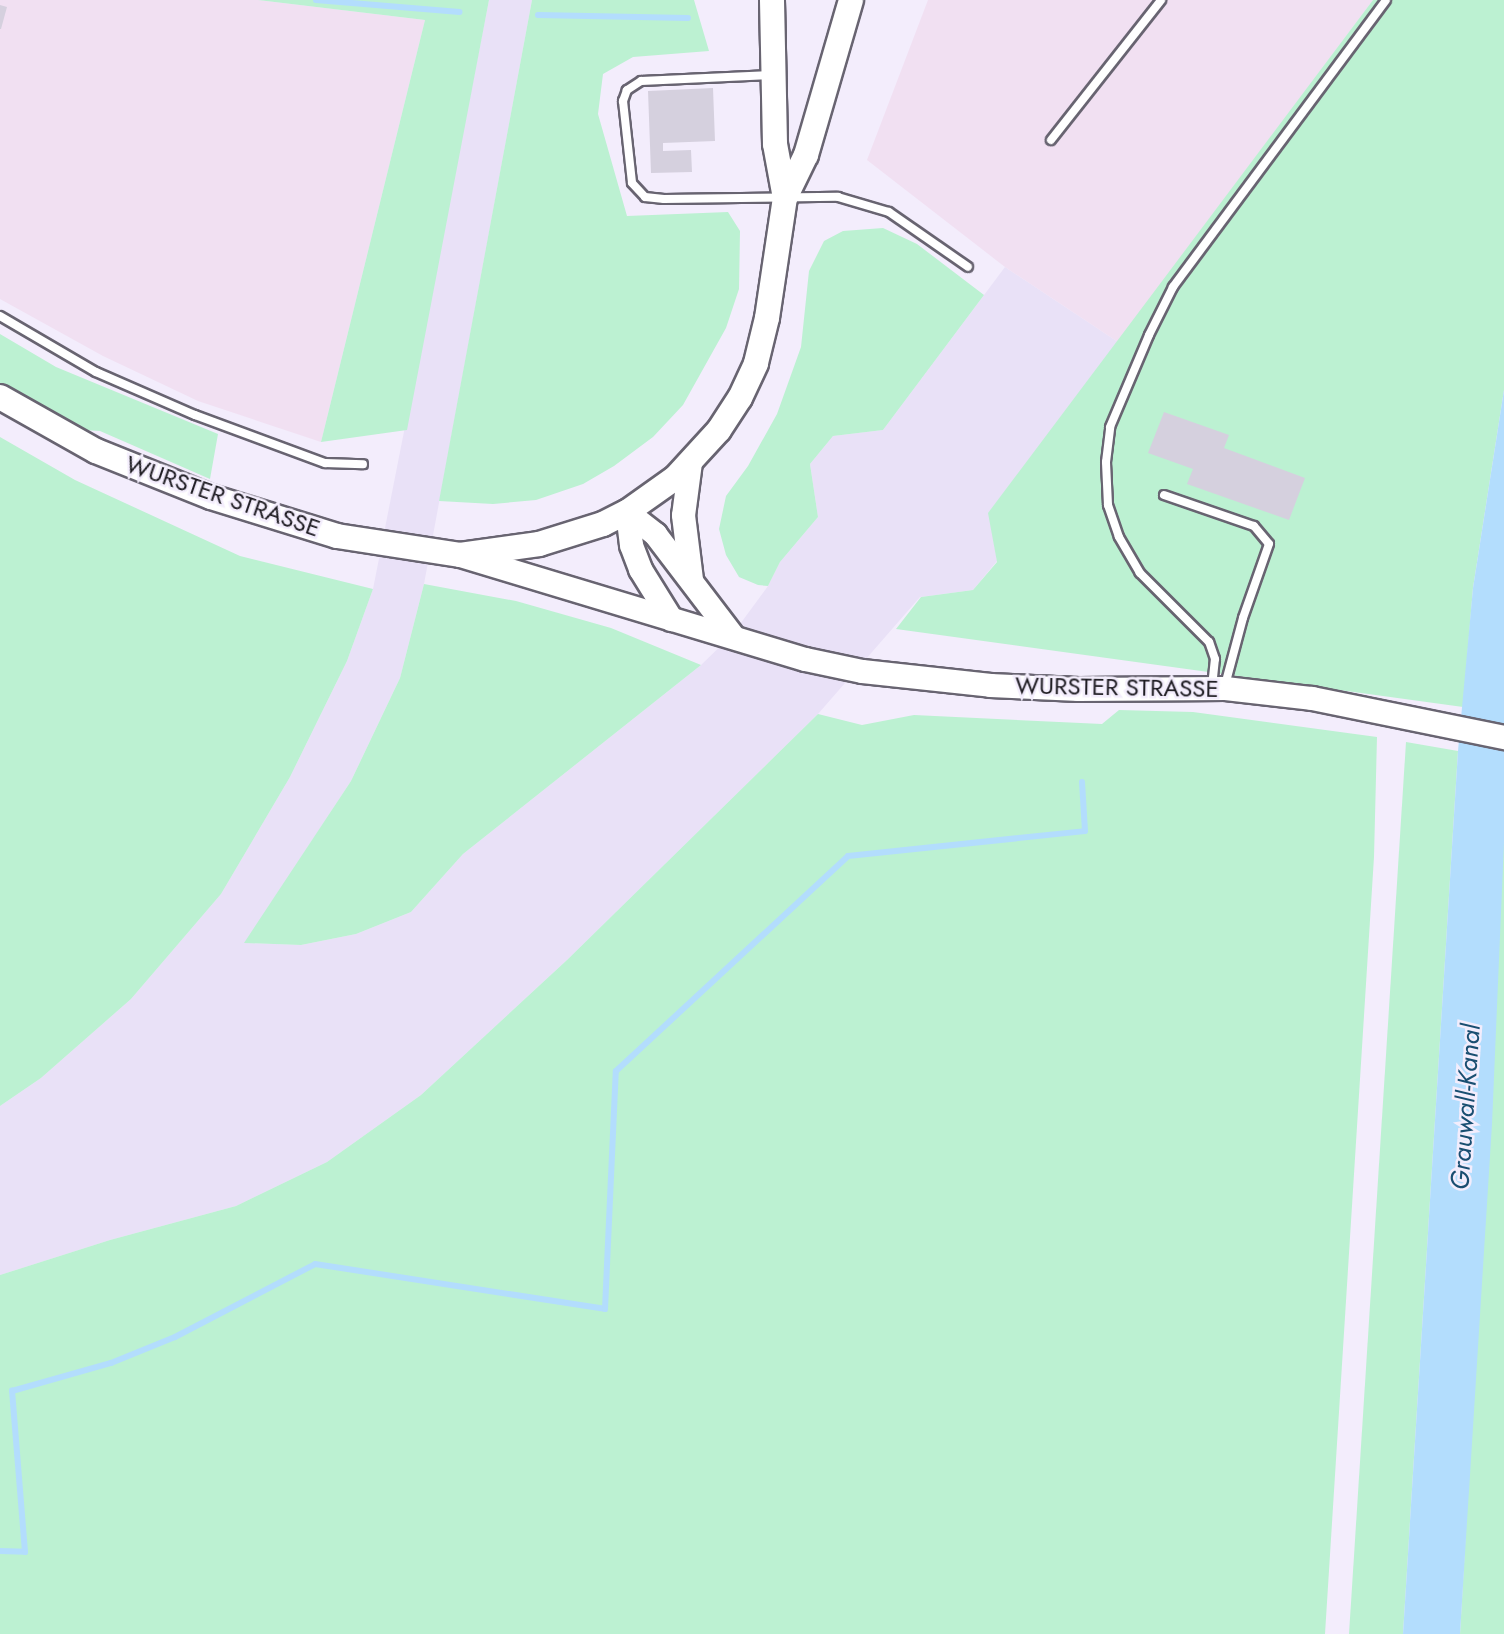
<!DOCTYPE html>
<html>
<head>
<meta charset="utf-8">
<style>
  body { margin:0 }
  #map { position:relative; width:1504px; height:1634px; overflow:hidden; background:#f3edfc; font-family:Jost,sans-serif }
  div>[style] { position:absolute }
  .built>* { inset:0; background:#e9e1f7 }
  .industrial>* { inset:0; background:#f1e0f2 }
  .green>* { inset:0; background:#bcf1d2 }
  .water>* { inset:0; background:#b3ddfd }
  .stream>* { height:6px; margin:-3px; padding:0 3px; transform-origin:3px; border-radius:3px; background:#b3ddfd }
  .building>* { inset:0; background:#d5d0de }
  .roads { filter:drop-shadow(2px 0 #686471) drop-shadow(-2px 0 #686471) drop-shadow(0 2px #686471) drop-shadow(0 -2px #686471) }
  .lane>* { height:8px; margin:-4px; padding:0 4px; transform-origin:4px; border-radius:4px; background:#fff }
  .secondary>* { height:23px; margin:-11.5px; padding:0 11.5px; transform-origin:11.5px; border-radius:11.5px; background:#fff }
  .primary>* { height:24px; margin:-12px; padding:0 12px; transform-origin:12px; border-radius:12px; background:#fff }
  span { translate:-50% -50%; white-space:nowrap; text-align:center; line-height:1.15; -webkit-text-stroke:5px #f3edfc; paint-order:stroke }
  .street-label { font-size:24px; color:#1c1a20 }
  .water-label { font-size:26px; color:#194e71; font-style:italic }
</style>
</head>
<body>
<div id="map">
  <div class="built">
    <i style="clip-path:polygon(489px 0,532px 0,424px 584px,400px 678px,351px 781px,245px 943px,301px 945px,356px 934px,411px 912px,463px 854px,701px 665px,732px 635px,768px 586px,780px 562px,818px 517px,810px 464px,833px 436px,883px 430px,1005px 267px,1118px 342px,989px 513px,997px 561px,973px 590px,920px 597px,818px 714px,567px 960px,421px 1095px,327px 1162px,236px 1206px,110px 1240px,0 1275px,0 1106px,41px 1078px,131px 999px,221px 894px,290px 777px,347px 661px,373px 589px)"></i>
  </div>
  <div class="industrial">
    <i style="clip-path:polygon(0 0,258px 0,425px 20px,321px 442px,198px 401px,103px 356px,0 299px)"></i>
    <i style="clip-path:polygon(928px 0,1373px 0,1118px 342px,1005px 267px,867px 160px)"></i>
  </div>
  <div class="green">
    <i style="clip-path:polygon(258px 0,489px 0,407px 430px,321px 442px,425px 20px)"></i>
    <i style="clip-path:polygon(532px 0,694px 0,709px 51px,633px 57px,603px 74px,598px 114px,627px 216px,728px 212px,740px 231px,739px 289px,726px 328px,683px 405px,653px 437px,614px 466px,583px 484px,536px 500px,493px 504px,439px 501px)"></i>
    <i style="clip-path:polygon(1373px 0,1504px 0,1504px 390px,1473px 588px,1463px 707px,896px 629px,921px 597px,973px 590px,997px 562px,988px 513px)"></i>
    <i style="clip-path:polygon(883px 228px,917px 244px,984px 295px,883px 430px,833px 436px,810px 464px,818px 517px,780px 562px,768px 586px,758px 585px,739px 577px,726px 555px,719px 529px,726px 496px,748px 466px,777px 414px,801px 347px,809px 271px,824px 241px,843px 231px)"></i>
    <i style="clip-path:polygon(0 334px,56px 367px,218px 434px,210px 479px,100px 431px,84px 430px,0 384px)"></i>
    <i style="clip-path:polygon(0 437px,75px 480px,240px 556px,373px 589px,347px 661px,290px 777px,221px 894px,131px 999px,41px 1078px,0 1106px)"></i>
    <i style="clip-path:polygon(424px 584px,516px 601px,611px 628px,701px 665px,463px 854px,411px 912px,356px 934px,301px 945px,244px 943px,351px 781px,400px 678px)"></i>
    <i style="clip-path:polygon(1119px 710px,1193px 712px,1377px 737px,1374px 857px,1325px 1634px,0 1634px,0 1275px,110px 1240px,236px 1206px,327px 1162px,421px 1095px,567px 960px,818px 714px,862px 725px,914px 715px,1102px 724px)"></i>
    <i style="clip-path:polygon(1406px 742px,1458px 751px,1403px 1634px,1349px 1634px)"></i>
    <i style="clip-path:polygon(1504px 827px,1504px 1634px,1460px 1634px,1464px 1564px)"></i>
  </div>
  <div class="water">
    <i style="clip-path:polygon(1504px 390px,1504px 842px,1492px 1124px,1460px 1634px,1403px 1634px,1458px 751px,1473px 588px)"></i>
  </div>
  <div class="stream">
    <i style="left:316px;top:0;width:144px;rotate:4.8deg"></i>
    <i style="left:538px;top:15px;width:150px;rotate:1.1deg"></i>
    <i style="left:0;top:1551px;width:25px;rotate:2deg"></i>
    <i style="left:25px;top:1552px;width:162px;rotate:-94.6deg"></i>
    <i style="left:12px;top:1391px;width:103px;rotate:-15.8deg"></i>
    <i style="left:111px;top:1363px;width:69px;rotate:-22.1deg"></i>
    <i style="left:175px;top:1337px;width:158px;rotate:-27.5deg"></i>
    <i style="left:315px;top:1264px;width:293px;rotate:8.8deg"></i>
    <i style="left:605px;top:1309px;width:238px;rotate:-87.4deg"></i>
    <i style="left:616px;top:1071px;width:316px;rotate:-42.8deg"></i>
    <i style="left:848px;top:856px;width:238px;rotate:-6deg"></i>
    <i style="left:1085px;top:831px;width:49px;rotate:-93.5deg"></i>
  </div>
  <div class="building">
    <i style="clip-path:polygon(0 5px,7px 7px,1px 29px,0 29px)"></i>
    <i style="clip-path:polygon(713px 88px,715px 141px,663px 143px,663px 151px,691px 150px,692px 172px,651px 173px,648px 91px)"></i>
    <i style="clip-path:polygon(1164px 412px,1229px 435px,1224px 448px,1305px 478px,1289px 520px,1187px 484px,1193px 469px,1148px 453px)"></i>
  </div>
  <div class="roads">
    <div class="lane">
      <i style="left:771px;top:75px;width:130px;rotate:177.4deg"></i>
      <i style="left:641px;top:81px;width:17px;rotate:147deg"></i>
      <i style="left:627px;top:90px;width:12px;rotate:110deg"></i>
      <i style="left:623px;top:101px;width:82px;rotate:83.7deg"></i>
      <i style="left:632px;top:183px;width:19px;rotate:47deg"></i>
      <i style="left:645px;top:197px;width:19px;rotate:6deg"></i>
      <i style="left:664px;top:199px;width:174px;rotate:-0.7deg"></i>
      <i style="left:838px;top:197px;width:53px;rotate:16.4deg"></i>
      <i style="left:889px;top:212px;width:96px;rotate:34.8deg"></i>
      <i style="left:1051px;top:140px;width:178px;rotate:-51.8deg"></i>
      <i style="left:0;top:316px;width:111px;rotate:30.3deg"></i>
      <i style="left:96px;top:372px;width:108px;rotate:23.5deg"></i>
      <i style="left:195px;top:415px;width:139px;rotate:20.3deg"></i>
      <i style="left:325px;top:463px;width:38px;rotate:2deg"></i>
      <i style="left:1164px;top:495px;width:95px;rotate:19deg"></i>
      <i style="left:1254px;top:526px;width:23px;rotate:50deg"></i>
      <i style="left:1269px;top:544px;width:78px;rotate:109.4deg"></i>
      <i style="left:1243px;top:618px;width:69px;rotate:105deg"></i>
      <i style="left:1212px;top:687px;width:28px;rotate:-84deg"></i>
      <i style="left:1215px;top:659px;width:18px;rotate:-109deg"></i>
      <i style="left:1209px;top:642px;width:98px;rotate:-135deg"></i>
      <i style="left:1140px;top:573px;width:42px;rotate:-120.3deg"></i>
      <i style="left:1119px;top:537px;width:34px;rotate:-109deg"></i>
      <i style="left:1108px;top:505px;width:43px;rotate:-92.7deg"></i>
      <i style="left:1106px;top:462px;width:35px;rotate:-83deg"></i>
      <i style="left:1110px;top:427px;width:100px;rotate:-67deg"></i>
      <i style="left:1149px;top:335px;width:54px;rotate:-63.4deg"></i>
      <i style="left:1173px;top:287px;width:357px;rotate:-53.4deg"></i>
    </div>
    <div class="secondary">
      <i style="left:690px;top:462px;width:53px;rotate:97.5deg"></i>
      <i style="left:683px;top:515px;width:64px;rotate:82.9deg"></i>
      <i style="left:627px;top:512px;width:36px;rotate:38deg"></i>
      <i style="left:655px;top:534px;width:127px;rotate:52.7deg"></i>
      <i style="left:627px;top:512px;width:33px;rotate:83deg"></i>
      <i style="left:631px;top:545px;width:26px;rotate:69deg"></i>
      <i style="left:640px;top:569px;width:59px;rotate:58.2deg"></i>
      <i style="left:460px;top:555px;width:360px;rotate:16.8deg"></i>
      <i style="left:805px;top:659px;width:58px;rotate:11.9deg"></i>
      <i style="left:862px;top:671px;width:129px;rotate:6.2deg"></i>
      <i style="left:990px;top:685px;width:88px;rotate:2.6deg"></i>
      <i style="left:1078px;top:689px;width:147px;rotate:-0.4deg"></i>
      <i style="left:1225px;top:688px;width:88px;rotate:6.6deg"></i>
      <i style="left:1312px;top:698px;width:196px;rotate:11.5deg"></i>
    </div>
    <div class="primary">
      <i style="left:785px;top:198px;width:48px;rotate:-64deg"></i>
      <i style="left:806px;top:155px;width:161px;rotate:-73.8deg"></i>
      <i style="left:0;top:397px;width:110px;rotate:29.4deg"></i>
      <i style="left:96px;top:451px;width:124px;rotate:21.8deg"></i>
      <i style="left:211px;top:497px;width:132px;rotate:17.2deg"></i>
      <i style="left:337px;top:536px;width:124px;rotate:8.8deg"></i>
      <i style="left:460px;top:555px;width:80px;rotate:-7.9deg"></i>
      <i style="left:539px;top:544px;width:67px;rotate:-17.4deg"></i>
      <i style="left:603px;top:524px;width:27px;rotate:-27deg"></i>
      <i style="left:627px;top:512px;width:59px;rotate:-35.3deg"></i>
      <i style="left:675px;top:478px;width:65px;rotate:-47.5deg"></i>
      <i style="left:719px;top:430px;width:38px;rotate:-57deg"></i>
      <i style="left:740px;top:398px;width:38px;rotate:-65deg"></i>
      <i style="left:756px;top:363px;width:46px;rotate:-76.3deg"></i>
      <i style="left:767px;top:318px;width:121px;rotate:-81.5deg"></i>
      <i style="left:785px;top:198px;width:55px;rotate:-100.5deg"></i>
      <i style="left:775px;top:144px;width:144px;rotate:-91.2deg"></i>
    </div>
  </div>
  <div class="street-label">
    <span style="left:223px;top:496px;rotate:19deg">WURSTER STRASSE</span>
    <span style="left:1117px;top:687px;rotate:1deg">WURSTER STRASSE</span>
  </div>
  <div class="water-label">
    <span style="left:1466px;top:1107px;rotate:-86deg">Grauwall-Kanal</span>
  </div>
</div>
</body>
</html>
